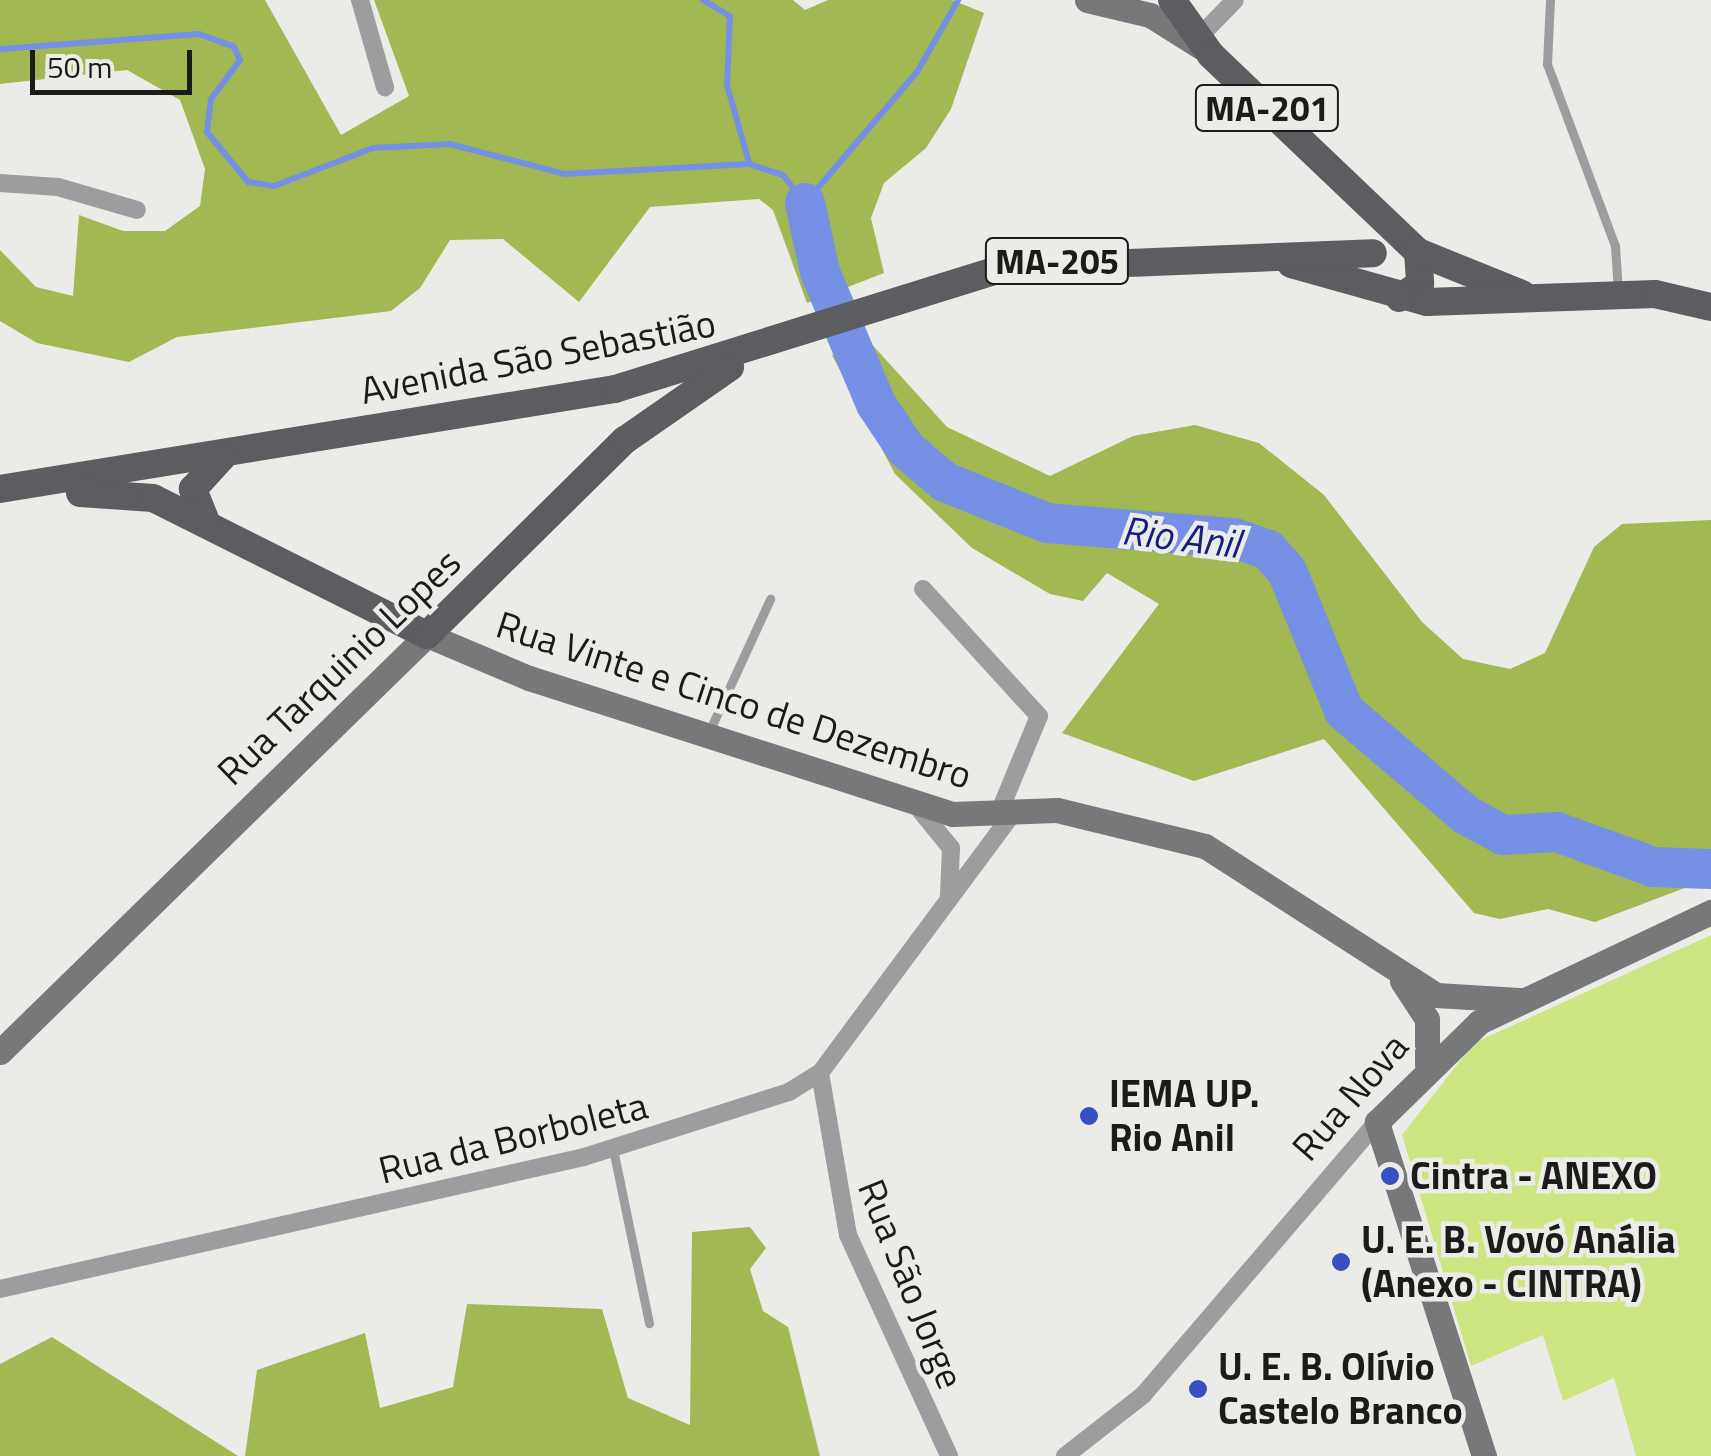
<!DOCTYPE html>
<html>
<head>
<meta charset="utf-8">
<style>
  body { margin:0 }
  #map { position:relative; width:1711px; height:1456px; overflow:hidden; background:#ebece8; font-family:"Titillium Web",sans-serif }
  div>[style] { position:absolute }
  .green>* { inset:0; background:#cde581 }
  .forest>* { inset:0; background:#a1b853 }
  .stream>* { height:6px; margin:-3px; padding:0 3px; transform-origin:3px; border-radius:3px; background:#7690e5 }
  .river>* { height:40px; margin:-20px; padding:0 20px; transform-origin:20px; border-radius:20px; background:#7690e5 }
  .lane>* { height:9px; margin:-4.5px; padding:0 4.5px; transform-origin:4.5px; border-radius:4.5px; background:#9c9d9f }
  .street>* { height:18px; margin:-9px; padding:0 9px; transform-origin:9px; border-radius:9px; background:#9c9d9f }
  .secondary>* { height:25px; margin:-12.5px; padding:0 12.5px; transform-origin:12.5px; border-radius:12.5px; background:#77787a }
  .primary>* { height:28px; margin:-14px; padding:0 14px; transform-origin:14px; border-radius:14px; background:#5c5d60 }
  .dots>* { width:28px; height:28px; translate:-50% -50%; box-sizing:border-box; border:5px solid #ebece8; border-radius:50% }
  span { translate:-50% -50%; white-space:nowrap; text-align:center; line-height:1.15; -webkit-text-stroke:9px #ebece8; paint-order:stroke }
  .shield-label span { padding:2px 8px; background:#ebece8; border:2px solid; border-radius:8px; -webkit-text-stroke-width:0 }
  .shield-label { font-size:35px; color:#1b1c1a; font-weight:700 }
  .street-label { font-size:38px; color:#1b1c1a }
  .poi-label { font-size:38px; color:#1b1c1a; font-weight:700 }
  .left { translate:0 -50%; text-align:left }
  .water-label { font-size:40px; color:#161f80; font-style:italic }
  .scale { position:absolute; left:30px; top:50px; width:162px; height:45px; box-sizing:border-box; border:5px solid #1b1c1a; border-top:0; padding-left:12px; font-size:30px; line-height:35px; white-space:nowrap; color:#1b1c1a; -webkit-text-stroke:8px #ebece8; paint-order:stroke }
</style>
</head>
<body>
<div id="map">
  <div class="green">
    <i style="clip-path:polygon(1711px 935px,1711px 1456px,1636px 1456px,1614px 1378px,1563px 1401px,1543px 1335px,1471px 1366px,1402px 1135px,1474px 1043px)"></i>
  </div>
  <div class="forest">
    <i style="clip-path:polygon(0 0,265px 0,341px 135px,409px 96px,374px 0,793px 0,805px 10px,828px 0,952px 0,984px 13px,951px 109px,926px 148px,884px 183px,871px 218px,884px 273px,807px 303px,773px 210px,759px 199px,650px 207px,579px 302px,503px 239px,450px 240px,420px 288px,391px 311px,177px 337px,129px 362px,37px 343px,0 321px,0 250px,36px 287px,73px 296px,79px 215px,123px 231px,165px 231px,200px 206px,205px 169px,180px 100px,127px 70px,0 84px)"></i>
    <i style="clip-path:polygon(867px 339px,947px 427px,1050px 476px,1133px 436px,1195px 425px,1259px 443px,1324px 495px,1422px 622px,1463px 659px,1510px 669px,1545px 653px,1594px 547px,1622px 524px,1711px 520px,1711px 878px,1595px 922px,1548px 909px,1500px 919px,1474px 913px,1324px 739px,1194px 781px,1062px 733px,1159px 604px,1107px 573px,1083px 601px,1050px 594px,972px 548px,895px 474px,832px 355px)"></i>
    <i style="clip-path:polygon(750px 1227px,766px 1248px,750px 1269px,763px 1311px,788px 1327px,820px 1456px,245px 1456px,257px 1370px,365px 1333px,380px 1408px,453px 1387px,467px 1304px,602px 1309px,628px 1398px,690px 1425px,692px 1232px)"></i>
    <i style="clip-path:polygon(52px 1337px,238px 1456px,0 1456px,0 1364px)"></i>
  </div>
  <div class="stream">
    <i style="left:703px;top:0;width:31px;rotate:31deg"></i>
    <i style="left:730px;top:16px;width:69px;rotate:92.5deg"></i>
    <i style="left:727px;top:85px;width:81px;rotate:74.2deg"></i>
    <i style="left:0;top:49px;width:200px;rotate:-4.3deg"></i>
    <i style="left:199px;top:34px;width:37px;rotate:20deg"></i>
    <i style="left:234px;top:47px;width:14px;rotate:65deg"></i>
    <i style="left:240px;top:60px;width:49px;rotate:126.6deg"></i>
    <i style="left:211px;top:99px;width:33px;rotate:97deg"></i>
    <i style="left:207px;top:132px;width:65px;rotate:50.6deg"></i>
    <i style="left:248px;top:182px;width:26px;rotate:9deg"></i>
    <i style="left:274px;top:186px;width:106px;rotate:-21deg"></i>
    <i style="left:373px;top:148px;width:77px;rotate:-3deg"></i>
    <i style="left:450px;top:144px;width:118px;rotate:14.7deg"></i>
    <i style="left:564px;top:174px;width:185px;rotate:-3.1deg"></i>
    <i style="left:749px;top:164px;width:36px;rotate:18deg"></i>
    <i style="left:783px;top:175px;width:36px;rotate:52deg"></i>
    <i style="left:805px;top:203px;width:172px;rotate:-49.5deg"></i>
    <i style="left:917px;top:72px;width:83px;rotate:-60.3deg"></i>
  </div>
  <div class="river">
    <i style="left:805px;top:203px;width:71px;rotate:77.7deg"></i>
    <i style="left:820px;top:272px;width:143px;rotate:67deg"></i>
    <i style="left:876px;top:404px;width:54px;rotate:56.3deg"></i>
    <i style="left:906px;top:449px;width:51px;rotate:40.2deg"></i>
    <i style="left:945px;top:482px;width:110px;rotate:21.9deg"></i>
    <i style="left:1047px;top:523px;width:188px;rotate:4.6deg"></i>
    <i style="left:1234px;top:538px;width:36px;rotate:19deg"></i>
    <i style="left:1268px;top:550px;width:28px;rotate:48deg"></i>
    <i style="left:1287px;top:571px;width:151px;rotate:67.8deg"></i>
    <i style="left:1344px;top:711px;width:160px;rotate:40.4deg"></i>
    <i style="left:1466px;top:815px;width:42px;rotate:28.4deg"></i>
    <i style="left:1503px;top:835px;width:54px;rotate:-3.2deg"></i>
    <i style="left:1557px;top:832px;width:102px;rotate:20deg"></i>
    <i style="left:1653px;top:867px;width:58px;rotate:2deg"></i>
  </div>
  <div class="lane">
    <i style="left:1550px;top:0;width:64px;rotate:92.7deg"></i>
    <i style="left:1547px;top:64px;width:194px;rotate:69.5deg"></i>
    <i style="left:1615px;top:246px;width:45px;rotate:86.2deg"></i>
    <i style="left:708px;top:734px;width:149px;rotate:-65.3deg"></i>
    <i style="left:613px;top:1149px;width:178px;rotate:78.3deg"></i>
  </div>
  <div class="street">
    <i style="left:360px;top:0;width:91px;rotate:74deg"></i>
    <i style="left:1197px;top:39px;width:54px;rotate:-45.7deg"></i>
    <i style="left:0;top:183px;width:58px;rotate:3.9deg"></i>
    <i style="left:58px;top:187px;width:82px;rotate:16.2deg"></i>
    <i style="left:923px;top:589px;width:172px;rotate:47.6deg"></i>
    <i style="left:1039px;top:716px;width:107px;rotate:112.5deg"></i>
    <i style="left:920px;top:810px;width:49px;rotate:50.8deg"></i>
    <i style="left:951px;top:848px;width:48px;rotate:92.4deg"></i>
    <i style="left:820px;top:1073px;width:164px;rotate:80.2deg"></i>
    <i style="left:848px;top:1235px;width:243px;rotate:65.4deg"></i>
    <i style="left:0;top:1289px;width:599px;rotate:-12.74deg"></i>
    <i style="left:584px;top:1157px;width:215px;rotate:-17.6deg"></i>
    <i style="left:789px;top:1092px;width:36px;rotate:-32deg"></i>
    <i style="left:820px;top:1073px;width:325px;rotate:-53.4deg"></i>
    <i style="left:1065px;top:1456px;width:99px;rotate:-38deg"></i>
    <i style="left:1143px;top:1395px;width:360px;rotate:-49.4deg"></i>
  </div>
  <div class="secondary">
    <i style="left:1087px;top:0;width:65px;rotate:13.4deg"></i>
    <i style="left:1150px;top:15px;width:60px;rotate:32.1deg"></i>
    <i style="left:1402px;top:981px;width:45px;rotate:56.7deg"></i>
    <i style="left:1427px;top:1019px;width:45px;rotate:90deg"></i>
    <i style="left:0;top:1052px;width:597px;rotate:-44.32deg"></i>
    <i style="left:427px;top:635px;width:111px;rotate:22.9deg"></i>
    <i style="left:529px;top:678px;width:445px;rotate:17.8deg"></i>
    <i style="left:953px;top:814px;width:104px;rotate:-2.2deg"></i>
    <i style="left:1057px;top:810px;width:152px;rotate:13.7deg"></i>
    <i style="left:1205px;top:846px;width:275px;rotate:32.8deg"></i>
    <i style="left:1436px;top:995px;width:83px;rotate:3.4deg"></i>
    <i style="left:1484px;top:1456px;width:351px;rotate:-107.8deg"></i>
    <i style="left:1377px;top:1122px;width:143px;rotate:-44.4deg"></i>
    <i style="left:1479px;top:1022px;width:257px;rotate:-25.4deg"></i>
  </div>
  <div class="primary">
    <i style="left:1172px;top:0;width:67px;rotate:54.7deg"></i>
    <i style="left:1211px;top:55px;width:286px;rotate:43.6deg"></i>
    <i style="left:1418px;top:252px;width:32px;rotate:86deg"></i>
    <i style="left:1420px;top:284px;width:25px;rotate:146deg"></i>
    <i style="left:1418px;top:252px;width:112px;rotate:22deg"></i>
    <i style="left:1291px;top:264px;width:141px;rotate:15.6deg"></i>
    <i style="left:1427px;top:302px;width:228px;rotate:-2deg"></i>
    <i style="left:1655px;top:294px;width:57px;rotate:13.1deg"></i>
    <i style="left:0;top:489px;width:623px;rotate:-9.24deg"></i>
    <i style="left:615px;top:389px;width:406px;rotate:-17.3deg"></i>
    <i style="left:1003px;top:268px;width:370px;rotate:-2.3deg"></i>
    <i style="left:80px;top:493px;width:73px;rotate:3.9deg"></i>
    <i style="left:153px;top:498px;width:306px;rotate:26.6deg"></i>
    <i style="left:427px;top:635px;width:278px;rotate:-44.6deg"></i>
    <i style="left:625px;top:440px;width:128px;rotate:-34.8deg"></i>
    <i style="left:207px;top:524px;width:38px;rotate:-112deg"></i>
    <i style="left:193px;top:489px;width:47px;rotate:-47.6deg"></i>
  </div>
  <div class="dots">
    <i style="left:1089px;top:1116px;background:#374fc1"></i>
    <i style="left:1390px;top:1176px;background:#374fc1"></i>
    <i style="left:1341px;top:1262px;background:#374fc1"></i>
    <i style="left:1198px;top:1389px;background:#374fc1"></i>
  </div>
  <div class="shield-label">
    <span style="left:1267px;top:108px">MA-201</span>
    <span style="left:1057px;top:261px">MA-205</span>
  </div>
  <div class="street-label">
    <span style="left:538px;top:357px;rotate:-11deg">Avenida São Sebastião</span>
    <span style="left:339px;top:667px;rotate:-44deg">Rua Tarquinio Lopes</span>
    <span style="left:734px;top:700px;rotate:18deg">Rua Vinte e Cinco de Dezembro</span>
    <span style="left:1350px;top:1097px;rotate:-49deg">Rua Nova</span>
    <span style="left:513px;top:1138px;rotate:-14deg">Rua da Borboleta</span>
    <span style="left:911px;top:1284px;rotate:68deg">Rua São Jorge</span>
  </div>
  <div class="poi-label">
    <span class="left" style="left:1109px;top:1116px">IEMA UP.<br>Rio Anil</span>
    <span class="left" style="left:1410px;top:1176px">Cintra - ANEXO</span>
    <span class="left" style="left:1361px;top:1262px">U. E. B. Vovó Anália<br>(Anexo - CINTRA)</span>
    <span class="left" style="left:1218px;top:1389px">U. E. B. Olívio<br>Castelo Branco</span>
  </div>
  <div class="water-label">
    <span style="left:1181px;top:537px;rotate:7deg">Rio Anil</span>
  </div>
  <div class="scale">50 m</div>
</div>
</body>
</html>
